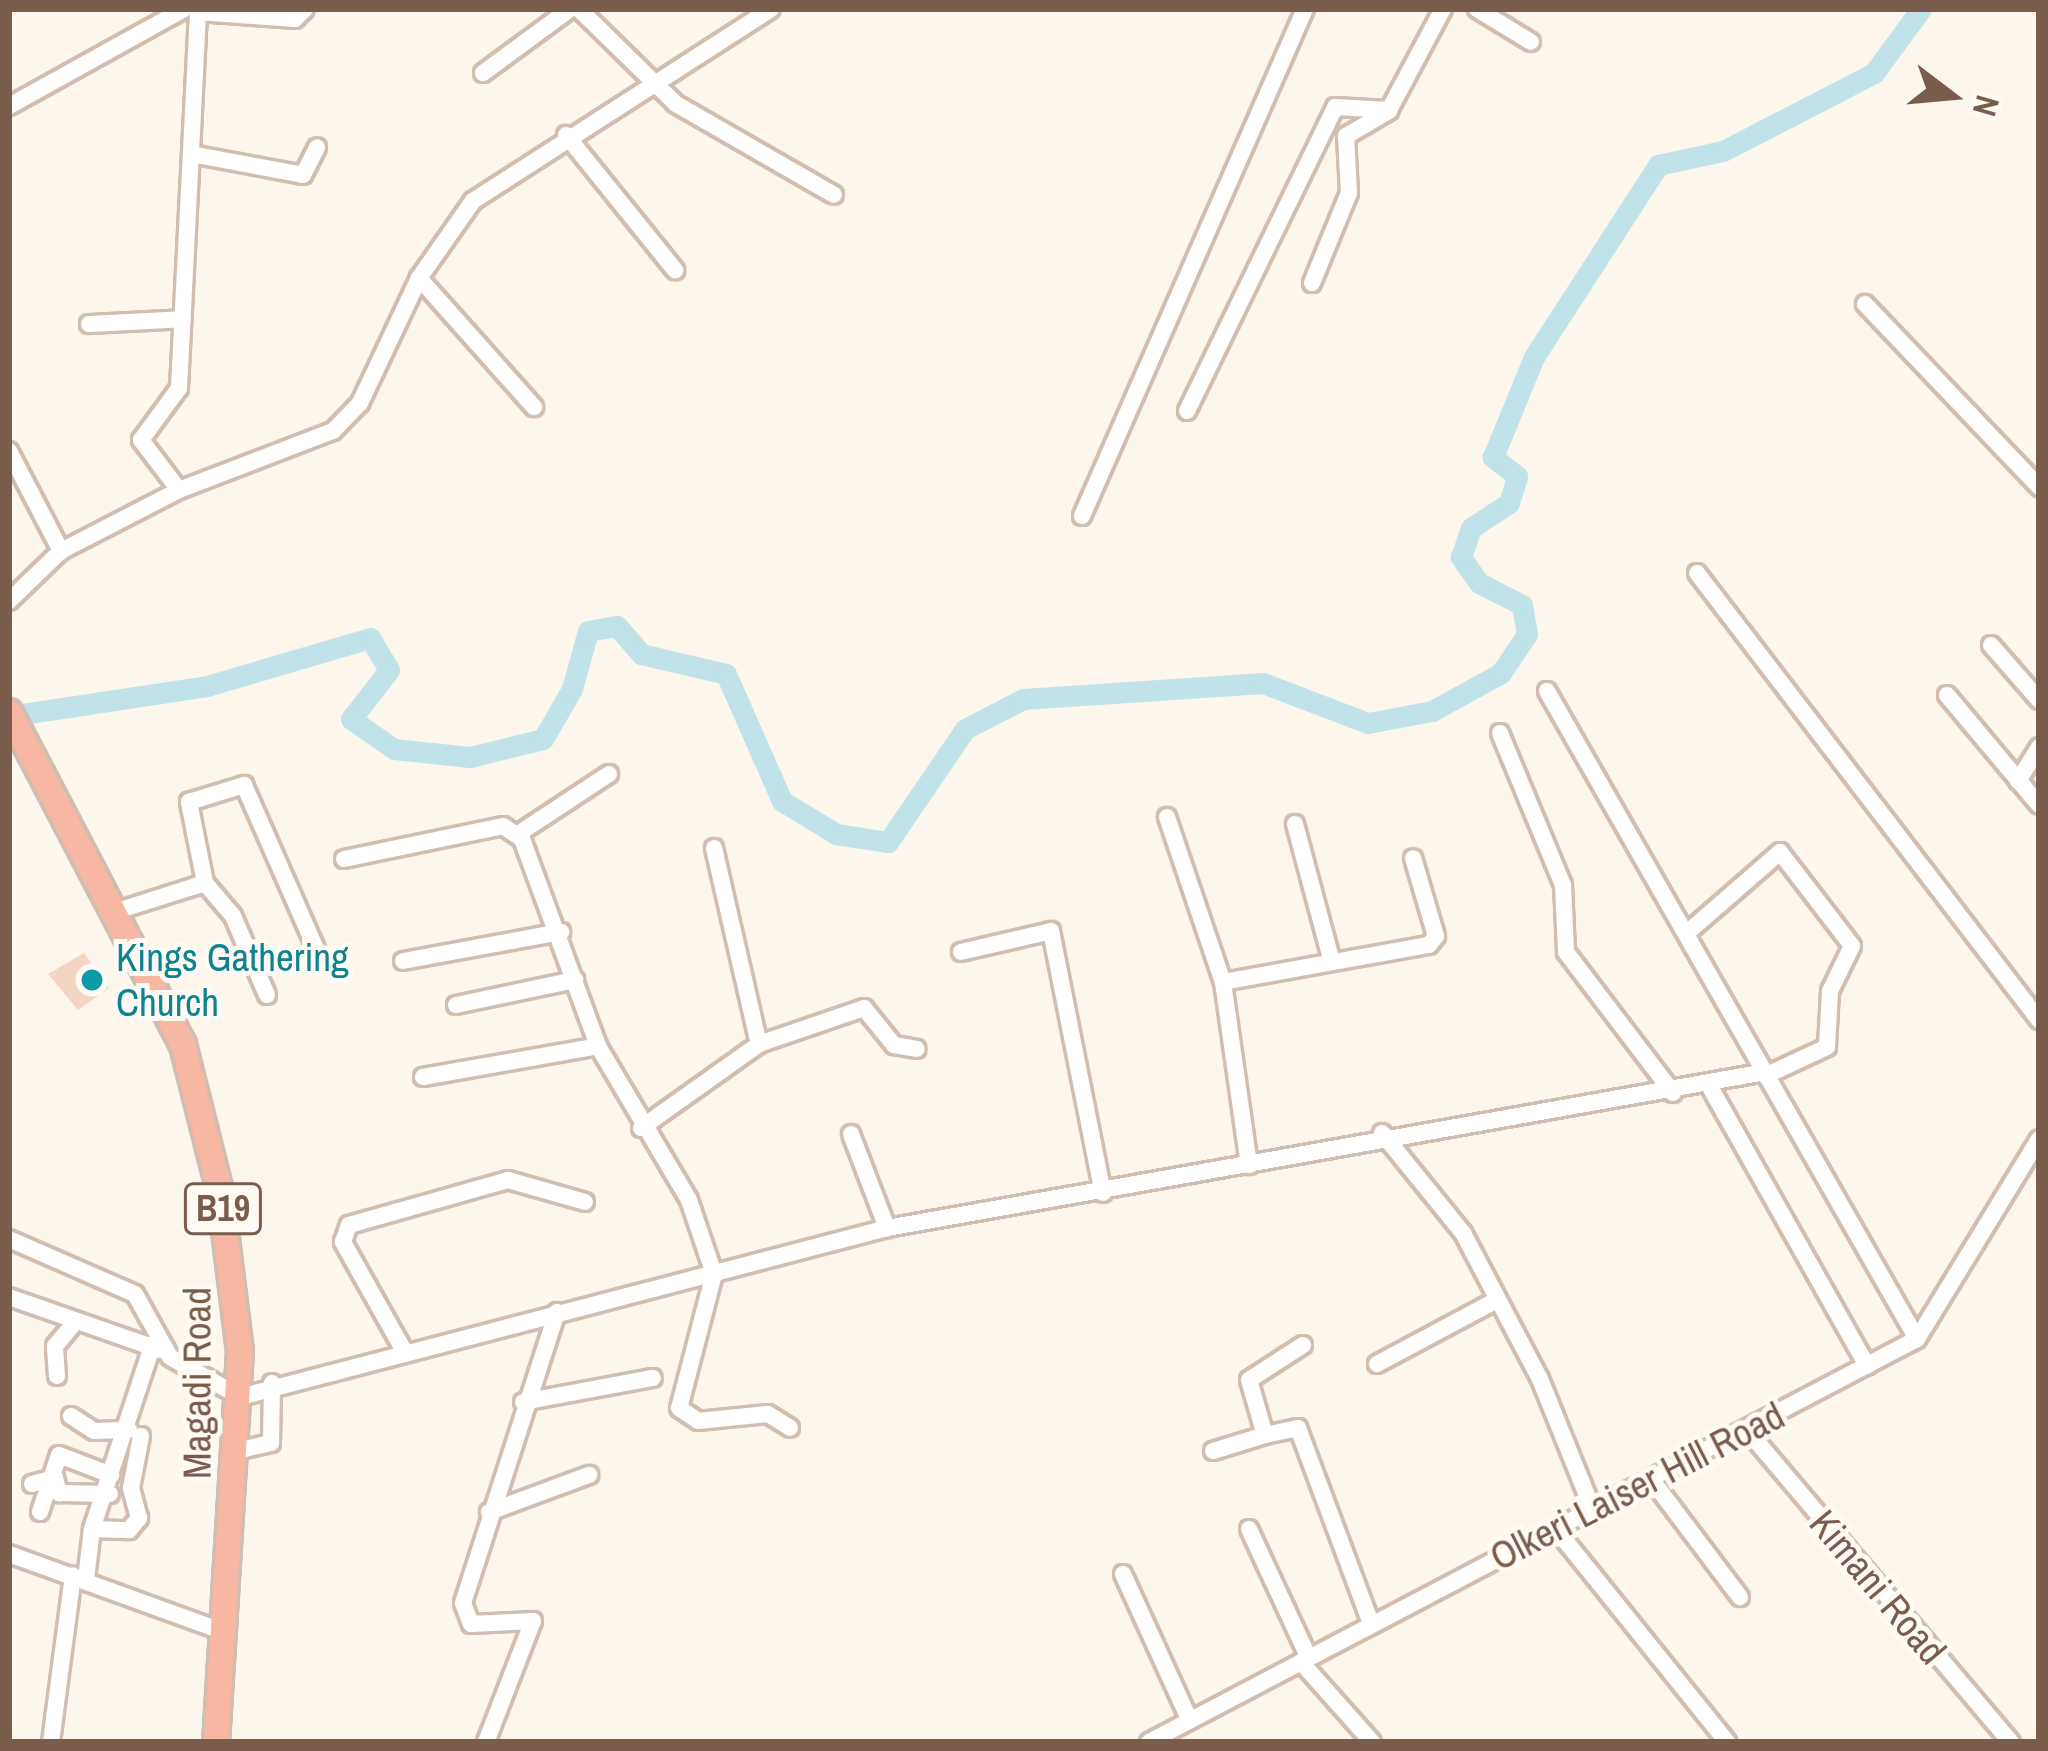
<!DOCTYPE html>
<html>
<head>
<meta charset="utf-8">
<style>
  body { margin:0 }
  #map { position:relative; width:2048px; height:1751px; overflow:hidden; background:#fdf6ec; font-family:"Archivo Narrow",sans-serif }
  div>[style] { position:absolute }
  .river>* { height:21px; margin:-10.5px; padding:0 10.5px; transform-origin:10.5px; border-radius:10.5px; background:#bfe3e8 }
  .building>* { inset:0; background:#f3d5c3 }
  .roads { filter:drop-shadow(3px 0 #d1beb0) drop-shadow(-3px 0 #d1beb0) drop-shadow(0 3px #d1beb0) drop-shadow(0 -3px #d1beb0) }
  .minor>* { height:16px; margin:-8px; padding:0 8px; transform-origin:8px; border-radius:8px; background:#fff }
  .highway>* { height:24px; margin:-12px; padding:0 12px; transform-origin:12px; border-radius:12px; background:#f7b7a3 }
  .dots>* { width:33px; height:33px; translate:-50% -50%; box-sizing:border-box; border:6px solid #fffaf3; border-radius:50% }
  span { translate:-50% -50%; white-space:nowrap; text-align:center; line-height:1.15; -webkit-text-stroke:10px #fffaf3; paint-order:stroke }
  .shield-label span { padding:3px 9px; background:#fffaf3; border:3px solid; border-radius:9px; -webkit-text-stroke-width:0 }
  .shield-label { font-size:36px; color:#7a5c4d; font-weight:700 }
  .culture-label { font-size:39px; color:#0d838f }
  .left { translate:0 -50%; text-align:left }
  .street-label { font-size:39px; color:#7a5c4d }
  .frame { position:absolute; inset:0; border:12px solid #7a5c4d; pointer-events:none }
  .north { position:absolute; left:1892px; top:36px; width:120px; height:120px; -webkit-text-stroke:9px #fffaf3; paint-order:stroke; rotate:106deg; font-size:33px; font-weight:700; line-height:48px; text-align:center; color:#7a5c4d }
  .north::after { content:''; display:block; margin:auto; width:42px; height:54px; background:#7a5c4d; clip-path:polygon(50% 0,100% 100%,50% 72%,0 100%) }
</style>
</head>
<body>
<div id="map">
  <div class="river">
    <i style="left:9px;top:716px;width:200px;rotate:-8.6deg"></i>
    <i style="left:207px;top:686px;width:170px;rotate:-16.4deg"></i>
    <i style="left:370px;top:638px;width:37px;rotate:59deg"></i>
    <i style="left:389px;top:670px;width:62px;rotate:127.8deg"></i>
    <i style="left:351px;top:719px;width:52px;rotate:34.9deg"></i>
    <i style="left:394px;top:749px;width:76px;rotate:6deg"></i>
    <i style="left:470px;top:757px;width:75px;rotate:-13.9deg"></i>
    <i style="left:543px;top:739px;width:58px;rotate:-59.9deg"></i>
    <i style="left:572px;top:689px;width:60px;rotate:-74.6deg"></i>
    <i style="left:588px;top:631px;width:29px;rotate:-10deg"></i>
    <i style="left:617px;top:626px;width:37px;rotate:49deg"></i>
    <i style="left:641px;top:654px;width:87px;rotate:13.2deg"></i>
    <i style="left:726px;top:674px;width:139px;rotate:66.2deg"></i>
    <i style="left:782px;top:801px;width:63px;rotate:31.4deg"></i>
    <i style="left:836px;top:834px;width:53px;rotate:8.7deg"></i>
    <i style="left:888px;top:842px;width:137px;rotate:-55.7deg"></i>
    <i style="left:965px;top:729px;width:65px;rotate:-27.3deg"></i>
    <i style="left:1023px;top:699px;width:241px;rotate:-3.8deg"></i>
    <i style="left:1263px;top:683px;width:112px;rotate:20.9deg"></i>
    <i style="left:1368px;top:723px;width:65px;rotate:-10.6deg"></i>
    <i style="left:1432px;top:711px;width:79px;rotate:-28.8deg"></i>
    <i style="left:1501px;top:673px;width:47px;rotate:-56.3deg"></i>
    <i style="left:1527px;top:634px;width:29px;rotate:-100deg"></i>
    <i style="left:1522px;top:605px;width:48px;rotate:-152.9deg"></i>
    <i style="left:1479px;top:583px;width:32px;rotate:-125deg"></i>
    <i style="left:1461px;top:557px;width:31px;rotate:-71deg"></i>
    <i style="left:1471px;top:528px;width:45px;rotate:-33.3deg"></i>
    <i style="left:1509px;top:503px;width:28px;rotate:-73deg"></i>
    <i style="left:1517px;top:476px;width:31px;rotate:-142deg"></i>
    <i style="left:1493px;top:457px;width:108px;rotate:-67.7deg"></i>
    <i style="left:1534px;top:357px;width:229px;rotate:-57.1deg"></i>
    <i style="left:1658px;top:165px;width:66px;rotate:-12.2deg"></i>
    <i style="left:1723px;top:151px;width:170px;rotate:-27.3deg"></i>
    <i style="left:1874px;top:73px;width:79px;rotate:-53.7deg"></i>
  </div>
  <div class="building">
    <i style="clip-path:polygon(84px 953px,109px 988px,78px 1010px,48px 974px)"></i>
  </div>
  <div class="roads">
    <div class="minor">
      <i style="left:579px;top:9px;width:136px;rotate:44.4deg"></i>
      <i style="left:676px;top:104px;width:182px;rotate:29.9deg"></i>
      <i style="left:1477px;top:9px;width:63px;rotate:31.4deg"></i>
      <i style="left:198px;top:12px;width:97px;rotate:4.1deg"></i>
      <i style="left:295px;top:19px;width:14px;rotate:-45deg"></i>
      <i style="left:483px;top:73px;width:108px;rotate:-36.3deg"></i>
      <i style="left:9px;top:106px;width:200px;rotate:-29deg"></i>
      <i style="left:566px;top:135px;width:174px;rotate:51.1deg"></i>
      <i style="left:191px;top:154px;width:114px;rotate:10.6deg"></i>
      <i style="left:303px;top:175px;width:31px;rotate:-63deg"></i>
      <i style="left:419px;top:278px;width:173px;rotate:48.3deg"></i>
      <i style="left:1312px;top:283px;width:97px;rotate:-67.7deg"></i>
      <i style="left:1349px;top:193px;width:57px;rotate:-93deg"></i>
      <i style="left:1346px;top:136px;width:50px;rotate:-30.2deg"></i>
      <i style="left:1865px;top:304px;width:253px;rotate:46.4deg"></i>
      <i style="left:89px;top:324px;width:94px;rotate:-3deg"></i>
      <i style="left:1187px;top:411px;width:338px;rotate:-64deg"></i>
      <i style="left:1335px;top:107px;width:54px;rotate:3.2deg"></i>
      <i style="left:1389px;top:110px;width:115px;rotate:-61.9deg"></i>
      <i style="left:9px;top:451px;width:113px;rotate:62.5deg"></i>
      <i style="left:179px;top:490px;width:63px;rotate:-127.2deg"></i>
      <i style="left:141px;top:440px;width:64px;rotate:-53.8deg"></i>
      <i style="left:179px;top:388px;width:379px;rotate:-87.1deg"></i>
      <i style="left:1082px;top:516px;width:554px;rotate:-66.26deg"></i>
      <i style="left:1697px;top:573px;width:563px;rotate:52.58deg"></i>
      <i style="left:9px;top:601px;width:72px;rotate:-43.9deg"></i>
      <i style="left:61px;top:551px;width:133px;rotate:-27.3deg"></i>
      <i style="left:179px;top:490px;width:165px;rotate:-21deg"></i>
      <i style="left:333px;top:431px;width:39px;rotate:-46deg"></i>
      <i style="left:360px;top:403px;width:138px;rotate:-64.7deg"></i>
      <i style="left:419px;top:278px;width:94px;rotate:-55deg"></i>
      <i style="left:473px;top:201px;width:354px;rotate:-32.8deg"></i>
      <i style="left:1991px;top:645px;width:73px;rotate:48.9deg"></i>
      <i style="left:1547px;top:691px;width:746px;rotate:60.27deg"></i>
      <i style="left:1947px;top:695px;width:143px;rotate:50.1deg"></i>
      <i style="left:1500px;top:733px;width:165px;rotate:67.5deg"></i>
      <i style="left:1563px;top:885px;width:67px;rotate:87.4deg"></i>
      <i style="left:1566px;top:952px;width:177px;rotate:52.8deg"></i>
      <i style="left:2018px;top:781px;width:40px;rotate:-58deg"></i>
      <i style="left:1167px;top:817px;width:174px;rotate:71.3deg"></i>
      <i style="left:1223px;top:982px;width:185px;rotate:81.9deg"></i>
      <i style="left:1295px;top:824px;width:139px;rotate:75deg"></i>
      <i style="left:518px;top:834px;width:109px;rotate:-33.4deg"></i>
      <i style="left:714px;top:848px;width:201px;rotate:77.1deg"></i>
      <i style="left:344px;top:859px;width:162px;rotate:-11.7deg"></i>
      <i style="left:503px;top:826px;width:23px;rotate:34deg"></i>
      <i style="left:522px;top:839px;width:221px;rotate:69.8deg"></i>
      <i style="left:598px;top:1046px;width:179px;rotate:59.4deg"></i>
      <i style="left:689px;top:1200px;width:78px;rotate:71.3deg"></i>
      <i style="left:714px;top:1274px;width:138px;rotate:104.6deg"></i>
      <i style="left:679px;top:1408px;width:23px;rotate:34deg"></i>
      <i style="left:698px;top:1421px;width:70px;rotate:-5.7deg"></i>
      <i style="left:768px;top:1414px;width:26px;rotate:32deg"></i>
      <i style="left:205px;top:883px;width:43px;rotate:49.7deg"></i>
      <i style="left:233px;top:916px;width:86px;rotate:66.7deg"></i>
      <i style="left:117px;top:911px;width:92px;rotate:-17.7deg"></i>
      <i style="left:205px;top:883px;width:83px;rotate:-101.2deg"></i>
      <i style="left:189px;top:802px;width:58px;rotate:-17.2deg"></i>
      <i style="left:244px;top:785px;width:189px;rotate:66.3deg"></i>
      <i style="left:1688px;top:932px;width:122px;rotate:-41deg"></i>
      <i style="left:1780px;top:852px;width:118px;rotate:52.5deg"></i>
      <i style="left:1852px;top:946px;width:50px;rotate:116.1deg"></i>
      <i style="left:1830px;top:991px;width:56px;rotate:93.1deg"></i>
      <i style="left:1827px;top:1047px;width:68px;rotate:154.9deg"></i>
      <i style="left:961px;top:952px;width:92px;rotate:-13.1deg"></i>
      <i style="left:1051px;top:931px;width:267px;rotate:78.8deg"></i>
      <i style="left:403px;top:961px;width:161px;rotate:-10.4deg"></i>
      <i style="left:1223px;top:982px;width:209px;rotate:-10.2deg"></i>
      <i style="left:1429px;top:945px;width:11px;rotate:-52deg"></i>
      <i style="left:1436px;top:936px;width:81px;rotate:-106.4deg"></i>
      <i style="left:456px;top:1005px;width:122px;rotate:-11.9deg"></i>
      <i style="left:423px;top:1077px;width:178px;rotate:-10deg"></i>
      <i style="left:1710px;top:1087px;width:320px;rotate:60.6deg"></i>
      <i style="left:641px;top:1128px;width:145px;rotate:-35.4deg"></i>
      <i style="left:759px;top:1044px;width:111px;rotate:-18.9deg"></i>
      <i style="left:864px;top:1008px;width:48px;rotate:51deg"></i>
      <i style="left:894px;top:1045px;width:23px;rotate:10deg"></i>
      <i style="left:1382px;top:1133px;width:129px;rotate:51deg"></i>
      <i style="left:1463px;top:1233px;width:165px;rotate:62.2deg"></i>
      <i style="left:1540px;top:1379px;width:139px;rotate:68deg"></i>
      <i style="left:851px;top:1134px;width:101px;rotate:69deg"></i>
      <i style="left:9px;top:1239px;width:137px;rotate:23.6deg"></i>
      <i style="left:135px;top:1294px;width:72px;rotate:60.9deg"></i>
      <i style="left:170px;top:1357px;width:81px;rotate:29.7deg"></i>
      <i style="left:240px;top:1397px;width:669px;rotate:-14.64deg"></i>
      <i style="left:887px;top:1228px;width:887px;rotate:-10.07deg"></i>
      <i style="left:9px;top:1297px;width:160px;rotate:19.3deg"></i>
      <i style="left:1303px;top:1345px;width:64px;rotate:147.1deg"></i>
      <i style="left:1249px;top:1380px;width:57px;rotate:73.8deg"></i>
      <i style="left:1265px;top:1435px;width:34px;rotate:-12deg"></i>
      <i style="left:1298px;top:1428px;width:208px;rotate:69.5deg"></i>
      <i style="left:403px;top:1349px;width:123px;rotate:-119.3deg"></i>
      <i style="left:343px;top:1242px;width:18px;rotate:-71deg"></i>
      <i style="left:349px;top:1225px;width:165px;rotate:-15.8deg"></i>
      <i style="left:508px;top:1180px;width:80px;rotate:15.9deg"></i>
      <i style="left:1377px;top:1364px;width:134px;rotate:-28.1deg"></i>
      <i style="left:57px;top:1376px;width:30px;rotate:-94deg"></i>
      <i style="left:55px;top:1346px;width:30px;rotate:-50deg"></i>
      <i style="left:523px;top:1402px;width:132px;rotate:-10.5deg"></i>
      <i style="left:71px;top:1416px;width:27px;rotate:33deg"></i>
      <i style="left:94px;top:1431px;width:35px;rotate:-2deg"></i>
      <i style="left:1747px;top:1430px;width:409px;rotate:49.8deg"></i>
      <i style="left:236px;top:1451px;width:36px;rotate:-13deg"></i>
      <i style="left:271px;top:1443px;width:60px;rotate:-89deg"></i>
      <i style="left:1213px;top:1451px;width:54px;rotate:-17.1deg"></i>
      <i style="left:1651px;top:1479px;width:148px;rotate:53deg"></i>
      <i style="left:32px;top:1484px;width:24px;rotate:-15deg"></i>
      <i style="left:55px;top:1478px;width:16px;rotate:75deg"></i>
      <i style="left:59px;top:1493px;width:51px;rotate:1.1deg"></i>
      <i style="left:40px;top:1512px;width:60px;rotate:-71.6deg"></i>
      <i style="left:59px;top:1455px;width:56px;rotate:21deg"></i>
      <i style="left:489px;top:1512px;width:107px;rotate:-20.3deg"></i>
      <i style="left:1555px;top:1528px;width:275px;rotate:51.2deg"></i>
      <i style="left:92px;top:1529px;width:37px;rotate:2deg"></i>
      <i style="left:129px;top:1530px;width:16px;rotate:-50deg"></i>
      <i style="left:139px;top:1518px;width:31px;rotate:-105deg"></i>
      <i style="left:131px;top:1488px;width:53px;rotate:-79.1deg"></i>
      <i style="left:1249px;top:1529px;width:142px;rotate:65.1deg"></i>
      <i style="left:9px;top:1554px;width:229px;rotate:19.9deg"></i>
      <i style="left:1123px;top:1574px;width:159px;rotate:65.5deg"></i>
      <i style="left:86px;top:1579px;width:50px;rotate:-83.2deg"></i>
      <i style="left:92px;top:1529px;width:195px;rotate:-71.8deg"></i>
      <i style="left:1301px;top:1662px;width:107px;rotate:48.4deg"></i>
      <i style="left:51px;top:1742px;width:168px;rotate:-82.5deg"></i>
      <i style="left:486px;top:1742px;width:130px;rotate:-68.8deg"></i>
      <i style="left:533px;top:1621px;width:62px;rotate:177.2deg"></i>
      <i style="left:471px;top:1624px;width:22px;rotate:-111deg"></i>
      <i style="left:463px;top:1603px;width:306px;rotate:-72.1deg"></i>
      <i style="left:1149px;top:1742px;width:867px;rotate:-27.69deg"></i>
      <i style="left:1917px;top:1339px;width:234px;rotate:-58.6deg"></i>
    </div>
    <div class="highway">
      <i style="left:9px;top:712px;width:376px;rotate:62.4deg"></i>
      <i style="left:183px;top:1045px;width:151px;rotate:75.8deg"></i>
      <i style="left:220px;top:1191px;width:161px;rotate:82.9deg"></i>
      <i style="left:240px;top:1351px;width:392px;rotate:93.5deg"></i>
    </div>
  </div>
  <div class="dots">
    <i style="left:92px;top:980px;background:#0f9aa8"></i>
  </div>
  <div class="shield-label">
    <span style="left:223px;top:1209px">B19</span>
  </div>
  <div class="culture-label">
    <span class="left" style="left:116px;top:980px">Kings Gathering<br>Church</span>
  </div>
  <div class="street-label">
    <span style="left:197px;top:1383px;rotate:-90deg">Magadi Road</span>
    <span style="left:1637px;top:1486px;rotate:-27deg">Olkeri Laiser Hill Road</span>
    <span style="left:1878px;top:1587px;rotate:50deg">Kimani Road</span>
  </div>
  <div class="frame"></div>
  <div class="north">N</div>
</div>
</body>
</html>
